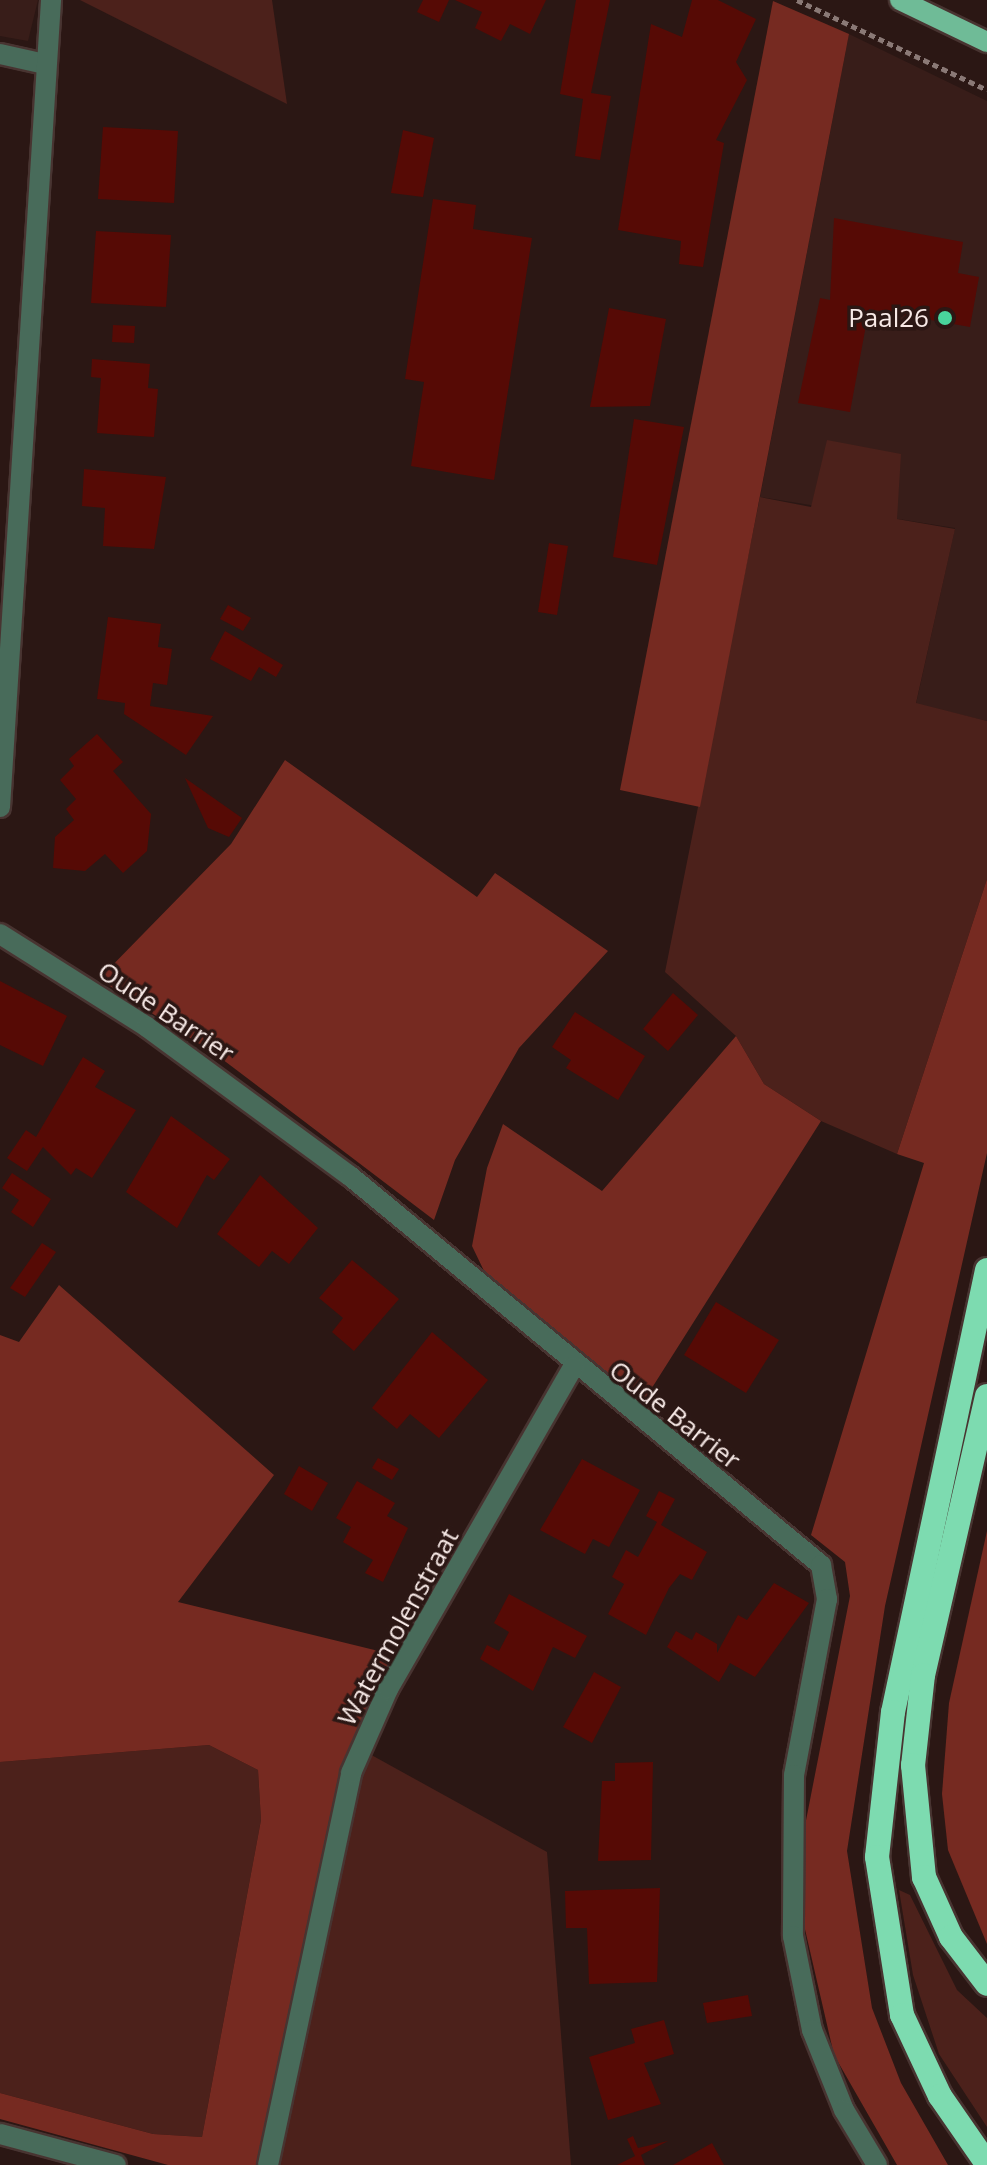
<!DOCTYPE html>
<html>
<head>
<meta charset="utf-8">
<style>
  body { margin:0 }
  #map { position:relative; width:987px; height:2165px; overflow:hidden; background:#2b1714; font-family:"Open Sans",sans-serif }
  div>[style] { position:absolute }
  .built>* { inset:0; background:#381d19 }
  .green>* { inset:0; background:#4c211b }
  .forest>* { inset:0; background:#762a21 }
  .building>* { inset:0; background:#560a05 }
  .path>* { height:5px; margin-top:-2.5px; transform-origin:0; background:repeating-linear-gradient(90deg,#8a7976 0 6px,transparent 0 10px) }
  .roads { filter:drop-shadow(2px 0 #483431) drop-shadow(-2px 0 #483431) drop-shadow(0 2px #483431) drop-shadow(0 -2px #483431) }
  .minor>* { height:20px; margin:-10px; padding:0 10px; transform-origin:10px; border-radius:10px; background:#486b5a }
  .primary>* { height:20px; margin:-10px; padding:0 10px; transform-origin:10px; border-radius:10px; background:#6fbb97 }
  .motorway>* { height:24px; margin:-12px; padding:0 12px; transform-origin:12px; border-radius:12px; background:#7ddbb0 }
  .dots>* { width:22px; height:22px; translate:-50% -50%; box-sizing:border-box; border:4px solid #2b1714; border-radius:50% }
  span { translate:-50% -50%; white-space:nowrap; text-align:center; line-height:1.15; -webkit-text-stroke:7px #2b1714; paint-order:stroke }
  .poi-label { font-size:26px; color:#f7e9e6 }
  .right { translate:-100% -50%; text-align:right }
  .street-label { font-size:26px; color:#f7e9e6 }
</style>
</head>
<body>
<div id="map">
  <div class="built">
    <i style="clip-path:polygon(0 0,38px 0,28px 41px,0 36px)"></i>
    <i style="clip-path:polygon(849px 34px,987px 101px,987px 721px,916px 704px,955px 528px,760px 497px)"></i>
  </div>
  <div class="green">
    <i style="clip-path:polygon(80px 0,272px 0,287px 104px)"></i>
    <i style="clip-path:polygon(827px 440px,901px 454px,897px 519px,955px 529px,916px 703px,987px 721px,987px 879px,897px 1154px,821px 1121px,764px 1084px,736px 1036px,665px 972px,760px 497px,811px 507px)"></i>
    <i style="clip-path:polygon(209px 1745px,258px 1770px,261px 1820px,202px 2137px,153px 2134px,0 2093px,0 1762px)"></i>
    <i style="clip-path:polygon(366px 1752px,547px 1852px,571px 2165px,275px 2165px)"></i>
    <i style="clip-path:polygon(899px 1890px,910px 1895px,957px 1990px,987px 2018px,987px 2127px,939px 2054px,913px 1975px)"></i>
  </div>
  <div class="forest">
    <i style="clip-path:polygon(773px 1px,849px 34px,700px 807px,620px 790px)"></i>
    <i style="clip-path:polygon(285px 760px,477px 897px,495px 873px,608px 951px,519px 1048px,455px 1160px,434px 1220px,218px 1056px,99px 979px,231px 844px)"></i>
    <i style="clip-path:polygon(987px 879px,987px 1153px,885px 1606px,847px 1851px,872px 2008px,901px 2083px,948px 2165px,897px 2165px,834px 2055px,804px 1925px,800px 1851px,850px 1596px,845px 1562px,811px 1535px,924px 1163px,897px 1154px)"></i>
    <i style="clip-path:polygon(736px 1036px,764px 1084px,821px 1121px,643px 1402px,485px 1273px,472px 1246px,487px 1168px,503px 1124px,602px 1191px)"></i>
    <i style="clip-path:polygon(59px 1285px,274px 1475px,178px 1602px,399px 1656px,351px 1750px,258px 2165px,168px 2165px,0 2119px,0 2093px,153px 2134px,202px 2137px,261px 1820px,258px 1770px,209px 1745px,0 1762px,0 1335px,19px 1342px)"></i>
    <i style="clip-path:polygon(987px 1531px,987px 1944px,948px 1850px,942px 1794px,949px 1703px)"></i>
  </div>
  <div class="building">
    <i style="clip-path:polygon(423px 0,449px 0,439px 22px,417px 12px)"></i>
    <i style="clip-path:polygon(455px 0,546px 0,530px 34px,510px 24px,501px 41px,475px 28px,482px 12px)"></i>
    <i style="clip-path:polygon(576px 0,610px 0,591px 93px,611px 96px,600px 160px,575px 156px,583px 99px,560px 94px)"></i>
    <i style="clip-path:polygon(692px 0,718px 0,756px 19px,736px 62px,747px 80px,716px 140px,724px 143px,703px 267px,679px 264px,681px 241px,618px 230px,651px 24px,682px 37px)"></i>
    <i style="clip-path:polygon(103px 127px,178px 131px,174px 203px,98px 199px)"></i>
    <i style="clip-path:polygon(403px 130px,434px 138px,423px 197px,391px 193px)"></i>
    <i style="clip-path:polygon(433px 199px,476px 205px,473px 229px,532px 238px,494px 480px,411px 466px,424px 382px,405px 379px)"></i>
    <i style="clip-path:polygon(834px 218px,963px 242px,958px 273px,979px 277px,970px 327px,869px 309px,850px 412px,798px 403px,820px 298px,830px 300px)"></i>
    <i style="clip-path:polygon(96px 231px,171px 235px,166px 307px,91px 303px)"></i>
    <i style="clip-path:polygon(609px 308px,666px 319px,650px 406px,590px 407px)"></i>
    <i style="clip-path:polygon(113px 325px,135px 326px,134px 343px,112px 342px)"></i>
    <i style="clip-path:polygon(92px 359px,150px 364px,148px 388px,158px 389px,154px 437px,97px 433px,101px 378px,91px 377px)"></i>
    <i style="clip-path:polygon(634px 419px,684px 427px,657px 565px,613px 557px)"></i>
    <i style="clip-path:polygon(84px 469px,166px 477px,154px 549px,103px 546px,105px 508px,82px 506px)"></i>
    <i style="clip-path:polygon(549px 543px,568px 546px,557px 615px,538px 612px)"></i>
    <i style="clip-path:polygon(228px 605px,251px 618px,243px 631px,220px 619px)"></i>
    <i style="clip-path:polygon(108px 617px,161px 624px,158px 647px,172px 649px,167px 685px,153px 683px,150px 706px,213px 716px,186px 755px,124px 714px,125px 703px,97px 699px)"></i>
    <i style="clip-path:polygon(225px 631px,283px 665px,276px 677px,259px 667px,251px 681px,210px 659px)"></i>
    <i style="clip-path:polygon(97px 734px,123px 762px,113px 771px,151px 814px,147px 851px,123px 873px,105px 854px,85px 871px,53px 868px,55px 837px,74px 820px,66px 809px,76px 799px,60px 780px,74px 766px,69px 759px)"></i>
    <i style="clip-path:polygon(185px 778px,242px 818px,229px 837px,208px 828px)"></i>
    <i style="clip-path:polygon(0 981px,67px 1016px,43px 1066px,0 1045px)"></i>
    <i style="clip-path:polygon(673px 993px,698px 1015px,668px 1051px,643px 1029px)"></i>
    <i style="clip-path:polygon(575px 1012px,645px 1056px,618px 1100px,566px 1068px,571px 1060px,552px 1047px)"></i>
    <i style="clip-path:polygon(83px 1057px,105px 1071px,95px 1087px,136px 1110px,92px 1178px,76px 1168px,71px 1175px,43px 1147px,27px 1171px,7px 1158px,26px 1130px,36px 1137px)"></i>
    <i style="clip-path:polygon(171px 1116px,230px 1159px,214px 1180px,207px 1175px,177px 1228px,126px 1192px)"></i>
    <i style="clip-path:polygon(12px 1173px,51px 1199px,33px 1227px,11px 1212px,19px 1200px,2px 1188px)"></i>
    <i style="clip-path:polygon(260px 1175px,318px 1228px,289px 1264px,272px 1251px,259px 1267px,217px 1234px)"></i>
    <i style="clip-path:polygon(42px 1243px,56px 1252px,25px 1297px,10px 1288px)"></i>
    <i style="clip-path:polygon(352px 1260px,399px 1299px,354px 1351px,332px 1332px,343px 1318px,319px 1298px)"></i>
    <i style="clip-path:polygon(716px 1302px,779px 1340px,746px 1393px,684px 1355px)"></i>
    <i style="clip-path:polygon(432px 1332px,488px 1380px,439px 1438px,410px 1414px,397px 1429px,372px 1408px)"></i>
    <i style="clip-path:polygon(378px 1458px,399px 1469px,392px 1480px,372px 1468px)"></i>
    <i style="clip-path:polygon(582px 1459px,640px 1490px,609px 1547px,593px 1539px,585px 1554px,540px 1530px)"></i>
    <i style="clip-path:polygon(299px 1466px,328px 1483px,312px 1511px,284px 1494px)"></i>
    <i style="clip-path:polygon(357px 1481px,395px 1503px,387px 1516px,408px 1528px,383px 1582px,365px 1573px,373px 1560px,343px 1542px,351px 1527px,336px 1518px)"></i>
    <i style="clip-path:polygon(659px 1491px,675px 1499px,661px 1525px,707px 1552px,692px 1580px,680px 1574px,669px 1588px,646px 1635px,608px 1614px,624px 1584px,612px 1577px,626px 1550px,638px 1557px,657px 1522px,646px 1516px)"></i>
    <i style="clip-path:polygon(774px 1583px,809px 1603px,755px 1677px,730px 1663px,719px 1682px,667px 1647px,676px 1631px,692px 1640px,696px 1632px,717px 1644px,717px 1653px,738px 1615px,747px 1620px)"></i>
    <i style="clip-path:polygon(509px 1594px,587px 1636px,575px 1658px,553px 1647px,533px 1691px,480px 1659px,487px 1645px,499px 1651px,509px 1632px,494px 1623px)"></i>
    <i style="clip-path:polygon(594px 1672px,621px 1687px,592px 1743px,563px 1727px)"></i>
    <i style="clip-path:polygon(653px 1762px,651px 1860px,598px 1861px,602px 1781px,615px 1781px,615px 1763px)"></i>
    <i style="clip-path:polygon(660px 1888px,657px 1982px,589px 1984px,587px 1928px,566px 1928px,565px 1891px)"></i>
    <i style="clip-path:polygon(748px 1995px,752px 2016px,707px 2023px,703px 2003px)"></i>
    <i style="clip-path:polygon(664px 2020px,674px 2054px,644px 2063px,661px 2104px,608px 2120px,589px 2057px,635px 2043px,631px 2029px)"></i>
    <i style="clip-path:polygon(633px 2136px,638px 2148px,668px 2141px,641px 2155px,645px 2165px,617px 2165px,635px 2156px,627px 2139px)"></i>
    <i style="clip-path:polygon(712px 2143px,724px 2165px,673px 2165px)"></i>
  </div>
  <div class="path">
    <i style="left:797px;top:0;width:210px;rotate:25.3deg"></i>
  </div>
  <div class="roads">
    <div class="minor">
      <i style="left:0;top:54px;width:46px;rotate:12.5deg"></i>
      <i style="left:0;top:807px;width:809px;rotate:-86.38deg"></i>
      <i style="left:0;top:934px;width:174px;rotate:32.3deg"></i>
      <i style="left:147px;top:1027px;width:252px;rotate:36.3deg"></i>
      <i style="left:350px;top:1176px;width:611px;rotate:39.55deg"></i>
      <i style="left:821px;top:1565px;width:35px;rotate:80deg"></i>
      <i style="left:827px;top:1599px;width:179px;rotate:100.6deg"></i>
      <i style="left:794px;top:1775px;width:161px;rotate:90.4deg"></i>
      <i style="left:793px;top:1936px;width:96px;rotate:78.6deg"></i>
      <i style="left:812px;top:2030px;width:86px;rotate:68.2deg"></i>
      <i style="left:844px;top:2110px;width:64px;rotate:59deg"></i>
      <i style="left:0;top:2134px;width:120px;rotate:15deg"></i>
      <i style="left:268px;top:2165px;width:401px;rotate:-78deg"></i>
      <i style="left:351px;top:1773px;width:92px;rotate:-66.2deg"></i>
      <i style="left:388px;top:1689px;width:371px;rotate:-60.1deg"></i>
    </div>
    <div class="primary">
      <i style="left:900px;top:0;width:97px;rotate:25.8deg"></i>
    </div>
    <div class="motorway">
      <i style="left:987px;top:1270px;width:452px;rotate:102deg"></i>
      <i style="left:893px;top:1712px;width:146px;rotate:96.3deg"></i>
      <i style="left:877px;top:1857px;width:160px;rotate:81deg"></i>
      <i style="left:902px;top:2015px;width:89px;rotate:64.9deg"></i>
      <i style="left:940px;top:2096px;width:83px;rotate:55.3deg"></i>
      <i style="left:987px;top:1396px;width:286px;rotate:102.9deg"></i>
      <i style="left:923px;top:1675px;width:91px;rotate:96.3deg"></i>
      <i style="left:913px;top:1765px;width:113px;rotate:84.4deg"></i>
      <i style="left:924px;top:1877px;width:66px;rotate:65.8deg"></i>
      <i style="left:951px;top:1937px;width:59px;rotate:52.5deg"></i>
    </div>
  </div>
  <div class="dots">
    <i style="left:945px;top:318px;background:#49d49c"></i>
  </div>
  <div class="poi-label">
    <span class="right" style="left:929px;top:318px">Paal26</span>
  </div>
  <div class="street-label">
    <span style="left:166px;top:1012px;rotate:34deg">Oude Barrier</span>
    <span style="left:675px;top:1415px;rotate:38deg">Oude Barrier</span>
    <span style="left:398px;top:1627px;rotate:-61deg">Watermolenstraat</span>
  </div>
</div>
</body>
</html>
